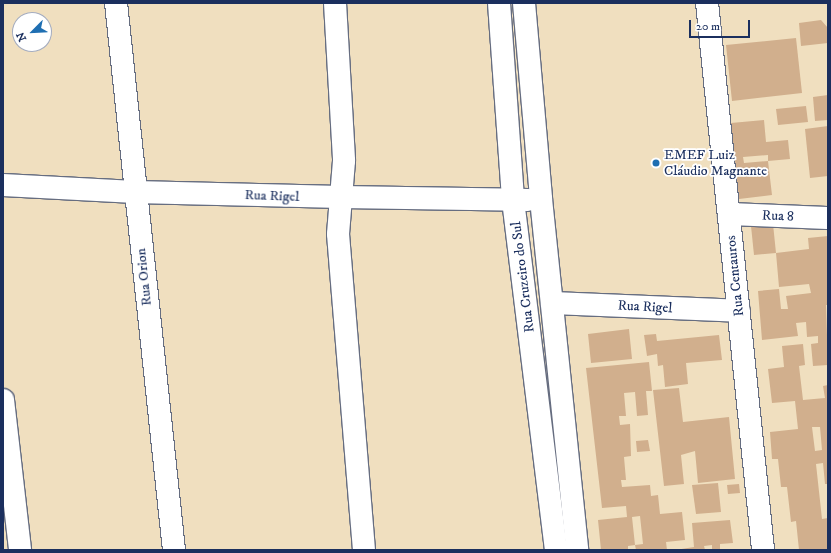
<!DOCTYPE html>
<html>
<head>
<meta charset="utf-8">
<style>
  body { margin:0 }
  #map { position:relative; width:831px; height:553px; overflow:hidden; background:#f0dfbf; font-family:"IM FELL DW Pica",serif }
  div>[style] { position:absolute }
  .building>* { inset:0; background:#d1af8d }
  .roads { filter:drop-shadow(1px 0 #666d80) drop-shadow(-1px 0 #666d80) drop-shadow(0 1px #666d80) drop-shadow(0 -1px #666d80) }
  .minor>* { height:22px; margin:-11px; padding:0 11px; transform-origin:11px; border-radius:11px; background:#fff }
  .dots>* { width:11px; height:11px; translate:-50% -50%; box-sizing:border-box; border:2px solid #fff; border-radius:50% }
  span { translate:-50% -50%; white-space:nowrap; text-align:center; line-height:1.15; -webkit-text-stroke:3.5px #fff; paint-order:stroke }
  .poi-label { font-size:14px; color:#1b2f5e }
  .left { translate:0 -50%; text-align:left }
  .street-label { font-size:14px; color:#1b2f5e }
  .frame { position:absolute; inset:0; border:4px solid #1b2f5e; pointer-events:none }
  .north { position:absolute; left:12px; top:12px; width:40px; height:40px; box-sizing:border-box; background:#fff; border:1px solid #a4acbf; border-radius:50%; rotate:246deg; font-size:11px; font-weight:700; line-height:16px; text-align:center; color:#1b2f5e }
  .north::after { content:''; display:block; margin:auto; width:14px; height:18px; background:#1f6fb2; clip-path:polygon(50% 0,100% 100%,50% 72%,0 100%) }
  .scale { position:absolute; left:689px; top:20px; width:61px; height:18px; box-sizing:border-box; border:2px solid #1b2f5e; border-top:0; padding-left:5px; font-size:12px; line-height:14px; white-space:nowrap; color:#1b2f5e; -webkit-text-stroke:3px #fff; paint-order:stroke }
</style>
</head>
<body>
<div id="map">
  <div class="building">
    <i style="clip-path:polygon(821px 20px,828px 28px,828px 43px,801px 46px,799px 23px)"></i>
    <i style="clip-path:polygon(796px 38px,802px 93px,732px 101px,726px 45px)"></i>
    <i style="clip-path:polygon(828px 95px,828px 120px,815px 121px,813px 97px)"></i>
    <i style="clip-path:polygon(806px 106px,808px 122px,778px 125px,776px 109px)"></i>
    <i style="clip-path:polygon(764px 120px,766px 142px,788px 140px,790px 159px,768px 161px,768px 155px,743px 157px,744px 163px,768px 161px,772px 195px,739px 199px,731px 123px)"></i>
    <i style="clip-path:polygon(828px 126px,828px 176px,810px 178px,805px 129px)"></i>
    <i style="clip-path:polygon(773px 224px,776px 253px,754px 255px,751px 226px)"></i>
    <i style="clip-path:polygon(828px 236px,828px 305px,826px 305px,828px 365px,813px 366px,811px 344px,818px 343px,818px 336px,807px 337px,806px 322px,796px 323px,798px 336px,762px 340px,758px 291px,779px 289px,781px 309px,788px 309px,786px 296px,811px 293px,809px 284px,779px 287px,776px 253px,809px 249px,808px 238px)"></i>
    <i style="clip-path:polygon(629px 329px,632px 359px,591px 363px,588px 334px)"></i>
    <i style="clip-path:polygon(656px 334px,657px 341px,719px 335px,722px 360px,686px 363px,688px 384px,665px 387px,663px 365px,658px 366px,657px 354px,647px 356px,644px 335px)"></i>
    <i style="clip-path:polygon(evenodd,803px 344px,805px 365px,799px 366px,803px 400px,825px 398px,823px 386px,828px 385px,828px 484px,825px 484px,823px 463px,816px 464px,822px 519px,828px 518px,828px 550px,799px 550px,796px 521px,791px 522px,787px 487px,781px 487px,778px 459px,772px 459px,770px 432px,798px 429px,795px 401px,772px 403px,768px 369px,784px 367px,782px 346px,803px 344px,812px 427px,820px 427px,822px 450px,815px 451px,812px 427px)"></i>
    <i style="clip-path:polygon(649px 362px,652px 391px,646px 391px,648px 415px,637px 416px,635px 392px,624px 393px,626px 416px,619px 416px,620px 425px,630px 424px,631px 456px,624px 457px,626px 480px,621px 480px,622px 487px,650px 485px,651px 496px,658px 495px,660px 514px,682px 512px,685px 540px,666px 542px,667px 550px,636px 550px,635px 545px,643px 544px,640px 516px,632px 517px,635px 545px,628px 546px,628px 550px,601px 550px,598px 520px,627px 517px,626px 506px,602px 508px,586px 368px)"></i>
    <i style="clip-path:polygon(679px 388px,683px 422px,729px 417px,735px 479px,698px 483px,695px 451px,681px 455px,684px 484px,664px 486px,653px 390px)"></i>
    <i style="clip-path:polygon(648px 440px,650px 451px,637px 452px,636px 441px)"></i>
    <i style="clip-path:polygon(718px 483px,721px 512px,696px 514px,692px 485px)"></i>
    <i style="clip-path:polygon(739px 484px,740px 493px,728px 494px,727px 485px)"></i>
    <i style="clip-path:polygon(730px 520px,733px 543px,720px 544px,720px 550px,712px 550px,712px 545px,704px 546px,705px 550px,675px 550px,694px 547px,692px 523px)"></i>
  </div>
  <div class="roads">
    <div class="minor">
      <i style="left:116px;top:3px;width:550px;rotate:83.95deg"></i>
      <i style="left:335px;top:3px;width:158px;rotate:86.7deg"></i>
      <i style="left:344px;top:161px;width:73px;rotate:94.7deg"></i>
      <i style="left:338px;top:234px;width:317px;rotate:85.3deg"></i>
      <i style="left:499px;top:3px;width:197px;rotate:85.9deg"></i>
      <i style="left:513px;top:200px;width:353px;rotate:83deg"></i>
      <i style="left:524px;top:3px;width:197px;rotate:85deg"></i>
      <i style="left:541px;top:199px;width:353px;rotate:84.1deg"></i>
      <i style="left:707px;top:3px;width:550px;rotate:84.15deg"></i>
      <i style="left:3px;top:185px;width:132px;rotate:3deg"></i>
      <i style="left:135px;top:192px;width:206px;rotate:1.4deg"></i>
      <i style="left:341px;top:197px;width:187px;rotate:0.9deg"></i>
      <i style="left:729px;top:214px;width:99px;rotate:2.3deg"></i>
      <i style="left:552px;top:303px;width:187px;rotate:2.4deg"></i>
      <i style="left:3px;top:400px;width:151px;rotate:83.5deg"></i>
    </div>
  </div>
  <div class="dots">
    <i style="left:656px;top:163px;background:#1f6fb2"></i>
  </div>
  <div class="poi-label">
    <span class="left" style="left:664px;top:163px">EMEF Luiz<br>Cláudio Magnante</span>
  </div>
  <div class="street-label">
    <span style="left:272px;top:196px;rotate:2deg">Rua Rigel</span>
    <span style="left:778px;top:216px;rotate:2deg">Rua 8</span>
    <span style="left:735px;top:276px;rotate:-96deg">Rua Centauros</span>
    <span style="left:144px;top:277px;rotate:-96deg">Rua Orion</span>
    <span style="left:523px;top:277px;rotate:-97deg">Rua Cruzeiro do Sul</span>
    <span style="left:645px;top:307px;rotate:3deg">Rua Rigel</span>
  </div>
  <div class="frame"></div>
  <div class="north">N</div>
  <div class="scale">20 m</div>
</div>
</body>
</html>
